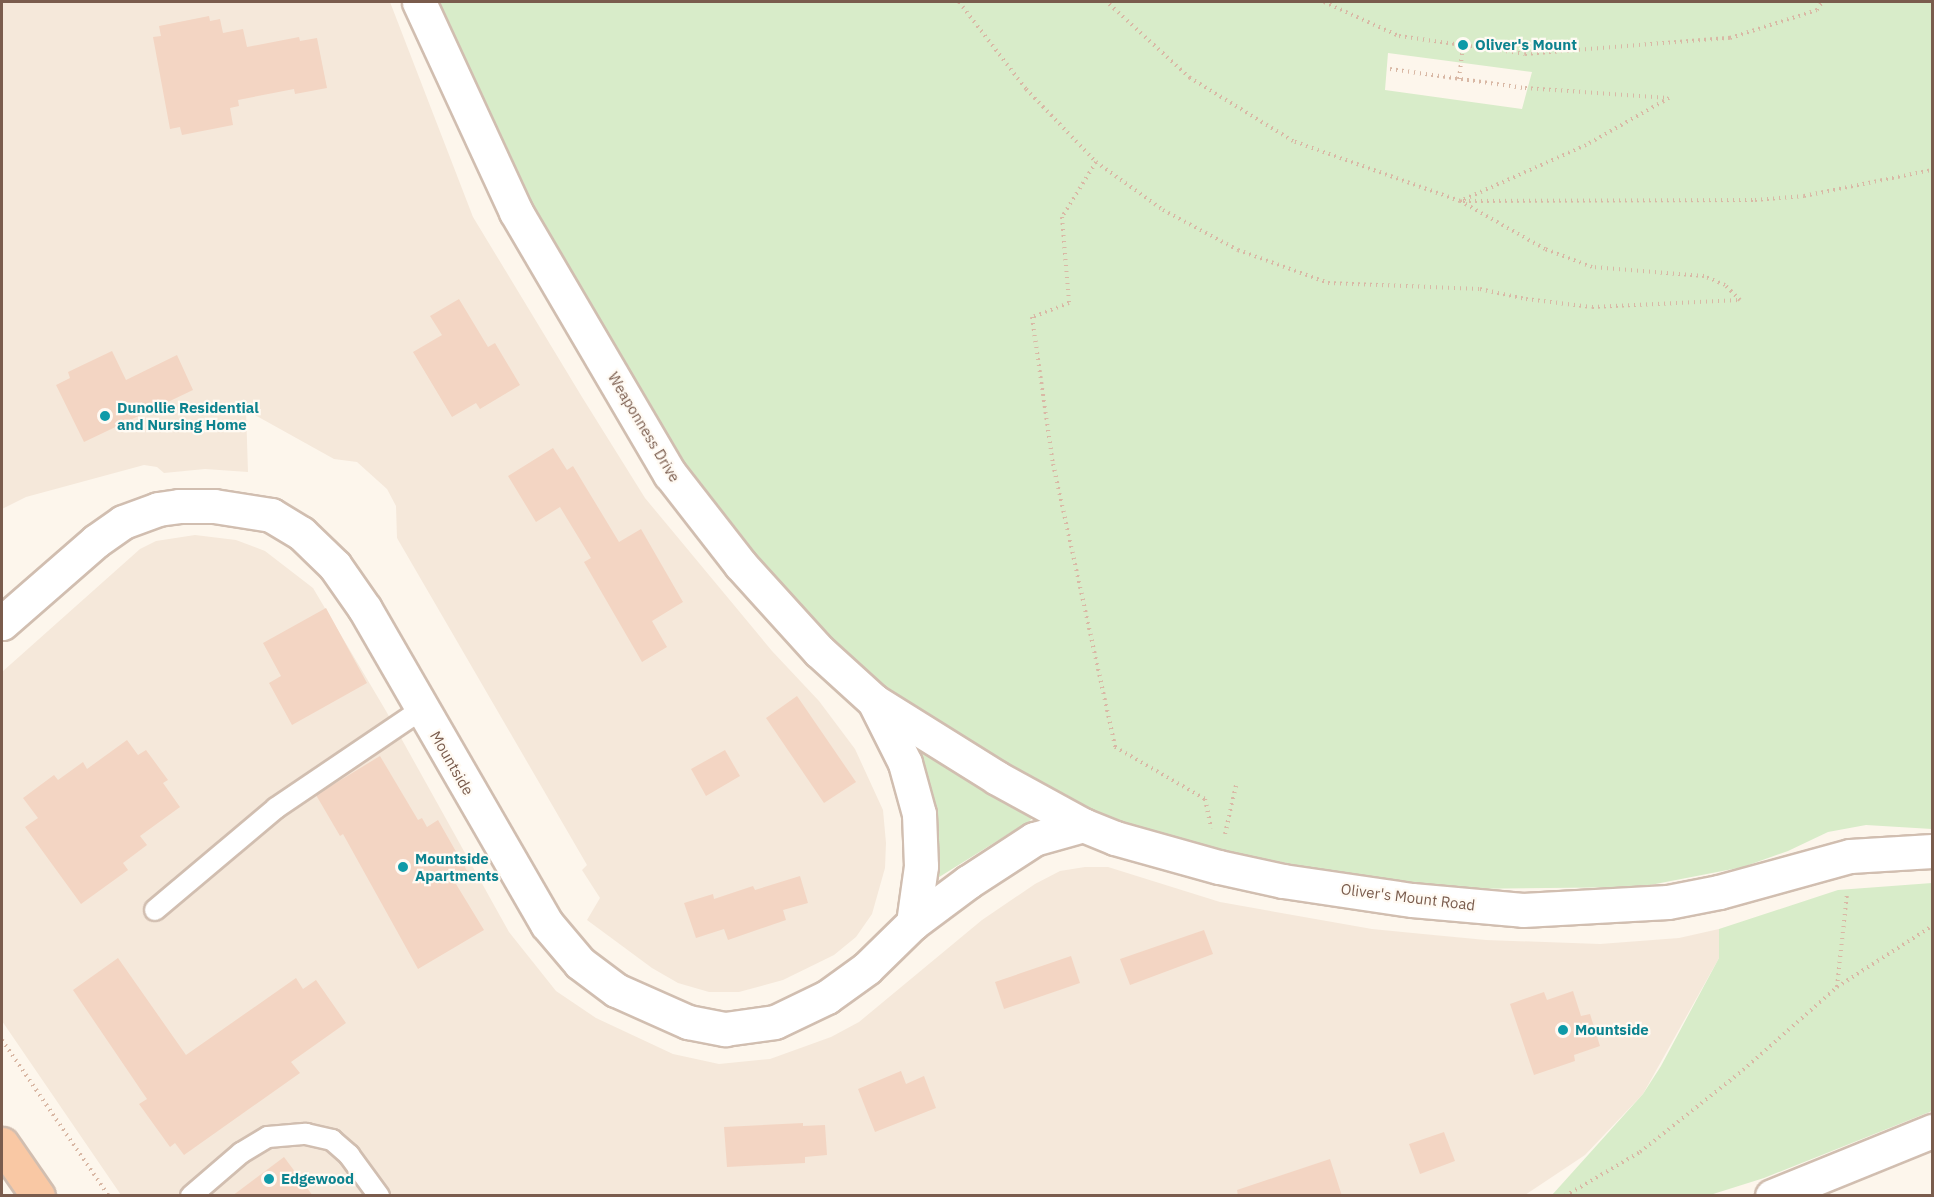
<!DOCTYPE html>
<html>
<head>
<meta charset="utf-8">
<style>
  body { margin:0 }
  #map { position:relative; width:1934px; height:1197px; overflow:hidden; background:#fdf6ec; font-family:"IBM Plex Sans",sans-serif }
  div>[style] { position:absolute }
  .residential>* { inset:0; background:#f5e8da }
  .green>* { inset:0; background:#d8ecc9 }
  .building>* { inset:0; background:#f3d5c3 }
  .path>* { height:4px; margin-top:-2px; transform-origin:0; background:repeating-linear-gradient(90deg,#d9b8a5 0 1.5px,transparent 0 6px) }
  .roads { filter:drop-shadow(2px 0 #d1beb0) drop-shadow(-2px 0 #d1beb0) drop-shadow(0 2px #d1beb0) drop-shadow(0 -2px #d1beb0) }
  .service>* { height:20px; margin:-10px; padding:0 10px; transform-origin:10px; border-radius:10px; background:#fff }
  .minor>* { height:33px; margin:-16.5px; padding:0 16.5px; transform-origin:16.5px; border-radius:16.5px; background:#fff }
  .secondary>* { height:33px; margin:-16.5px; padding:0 16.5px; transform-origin:16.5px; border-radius:16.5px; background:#fff }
  .trunk>* { height:33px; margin:-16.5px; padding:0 16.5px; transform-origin:16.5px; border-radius:16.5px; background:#f9c8a4 }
  .dots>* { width:16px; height:16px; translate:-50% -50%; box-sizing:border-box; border:3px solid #fffaf3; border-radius:50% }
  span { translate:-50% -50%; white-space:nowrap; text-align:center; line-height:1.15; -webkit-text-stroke:4.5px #fffaf3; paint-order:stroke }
  .culture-label { font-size:15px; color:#0d838f; font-weight:700 }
  .left { translate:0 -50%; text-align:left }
  .street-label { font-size:15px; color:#7a5c4d }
  .frame { position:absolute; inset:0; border:3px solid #7a5c4d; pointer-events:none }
</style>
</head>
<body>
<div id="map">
  <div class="residential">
    <i style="clip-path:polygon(2px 2px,390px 2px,473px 217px,582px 397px,645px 498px,772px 651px,819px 701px,855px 749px,883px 810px,886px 843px,885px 868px,872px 914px,856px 937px,834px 955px,783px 980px,739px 992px,709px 992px,678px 983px,652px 968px,587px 920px,600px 898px,582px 870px,587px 865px,397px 538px,396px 506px,387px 489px,357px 462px,334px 459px,246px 410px,248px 472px,205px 469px,164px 473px,157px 467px,144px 465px,26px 497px,2px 509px)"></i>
    <i style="clip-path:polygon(195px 535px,236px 540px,265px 551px,313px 588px,386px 711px,509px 932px,556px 991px,596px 1018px,673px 1054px,719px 1064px,770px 1059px,831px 1037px,859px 1022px,982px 920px,1035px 884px,1060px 871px,1085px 867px,1108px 867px,1220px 902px,1372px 929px,1423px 934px,1486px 940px,1600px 944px,1679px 938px,1719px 929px,1719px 958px,1643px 1094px,1585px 1155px,1525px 1195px,121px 1195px,2px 1021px,2px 672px,140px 549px,156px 541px)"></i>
  </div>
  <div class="green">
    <i style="clip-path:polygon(evenodd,438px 2px,1932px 2px,1932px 829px,1866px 825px,1828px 832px,1788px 851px,1743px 867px,1640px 887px,1463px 889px,1384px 882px,1204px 847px,1109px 817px,1020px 777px,865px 672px,778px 588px,699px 490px,557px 257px,514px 172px,438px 2px,1388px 53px,1532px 72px,1522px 109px,1385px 90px,1388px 53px)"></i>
    <i style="clip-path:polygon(914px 746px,1030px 814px,1031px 820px,936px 879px,934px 805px)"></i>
    <i style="clip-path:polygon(1932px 883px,1932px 1111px,1764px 1178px,1710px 1195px,1552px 1195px,1643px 1094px,1661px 1066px,1719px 958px,1719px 929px,1838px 890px)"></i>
  </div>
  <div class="building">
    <i style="clip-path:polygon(209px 16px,210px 21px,220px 19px,223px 33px,243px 29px,247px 47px,299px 37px,300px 41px,317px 38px,327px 88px,295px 94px,294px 89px,238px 100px,239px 106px,230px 108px,233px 125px,182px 135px,180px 127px,170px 129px,153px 37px,161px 36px,159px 26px)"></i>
    <i style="clip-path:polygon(459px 299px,488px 347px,495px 343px,520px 385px,480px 409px,476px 403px,452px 417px,413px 352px,442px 335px,430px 316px)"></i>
    <i style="clip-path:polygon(112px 351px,126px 380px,177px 355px,193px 390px,84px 442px,56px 385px,70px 378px,68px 372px)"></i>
    <i style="clip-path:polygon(553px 448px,567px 470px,573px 466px,619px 542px,641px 529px,683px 602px,652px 621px,667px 647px,642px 662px,584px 562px,591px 558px,560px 507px,536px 522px,508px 476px)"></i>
    <i style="clip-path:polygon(326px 608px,367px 683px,292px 725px,269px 683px,281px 676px,263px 643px)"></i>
    <i style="clip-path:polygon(797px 696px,856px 782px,824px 803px,766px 718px)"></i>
    <i style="clip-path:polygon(127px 740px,138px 755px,146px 750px,168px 780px,163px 783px,180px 807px,140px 836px,147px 845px,123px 863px,128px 870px,81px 904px,25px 827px,38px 818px,23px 798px,54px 775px,58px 780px,83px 762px,87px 769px)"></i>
    <i style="clip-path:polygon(725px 750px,740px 776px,706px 796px,691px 769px)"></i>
    <i style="clip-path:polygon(380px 756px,418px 820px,422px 818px,427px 827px,438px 820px,470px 876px,456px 884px,484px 930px,418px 969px,343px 834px,340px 836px,316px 795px)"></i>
    <i style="clip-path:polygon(800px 876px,808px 903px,783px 910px,786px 920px,728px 940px,724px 929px,696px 938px,684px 903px,713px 894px,714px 899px,753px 886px,755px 890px)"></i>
    <i style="clip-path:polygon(1204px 930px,1213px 954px,1130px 985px,1120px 959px)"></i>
    <i style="clip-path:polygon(1071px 956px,1080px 983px,1004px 1009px,995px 982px)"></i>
    <i style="clip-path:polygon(118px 958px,186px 1055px,296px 978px,303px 989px,316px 980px,346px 1023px,291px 1062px,300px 1073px,184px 1155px,175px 1143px,170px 1147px,139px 1104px,147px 1099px,73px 990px)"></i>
    <i style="clip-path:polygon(1573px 991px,1581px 1016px,1590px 1014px,1600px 1046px,1574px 1055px,1575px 1061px,1534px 1075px,1510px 1004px,1544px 992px,1547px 1000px)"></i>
    <i style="clip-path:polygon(901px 1071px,906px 1084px,924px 1076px,936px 1108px,875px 1132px,858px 1089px)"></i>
    <i style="clip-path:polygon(803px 1123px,803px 1126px,825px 1125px,827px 1155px,805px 1157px,805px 1163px,727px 1167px,724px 1127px)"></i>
    <i style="clip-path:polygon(1444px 1132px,1455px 1161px,1420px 1174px,1409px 1144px)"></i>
    <i style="clip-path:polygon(284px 1157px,313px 1196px,232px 1196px)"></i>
    <i style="clip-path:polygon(1330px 1159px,1342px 1196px,1238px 1196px,1237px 1190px)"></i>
  </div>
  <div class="path">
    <i style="left:959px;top:2px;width:110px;rotate:52.4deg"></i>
    <i style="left:1026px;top:89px;width:101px;rotate:46.2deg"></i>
    <i style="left:1096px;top:162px;width:82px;rotate:35.6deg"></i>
    <i style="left:1163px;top:210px;width:85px;rotate:28.1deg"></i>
    <i style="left:1238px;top:250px;width:96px;rotate:20.1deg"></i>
    <i style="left:1328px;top:283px;width:152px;rotate:2.3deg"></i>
    <i style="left:1480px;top:289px;width:47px;rotate:12.3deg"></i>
    <i style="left:1526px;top:299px;width:66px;rotate:6.9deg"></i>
    <i style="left:1592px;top:307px;width:148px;rotate:-2.7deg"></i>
    <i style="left:1740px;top:300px;width:21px;rotate:-135deg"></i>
    <i style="left:1725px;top:285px;width:23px;rotate:-157deg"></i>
    <i style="left:1704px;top:276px;width:112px;rotate:-175.4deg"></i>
    <i style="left:1592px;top:267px;width:50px;rotate:-159deg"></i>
    <i style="left:1545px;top:249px;width:98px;rotate:-150.5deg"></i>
    <i style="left:1460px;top:201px;width:177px;rotate:-160.2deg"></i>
    <i style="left:1293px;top:141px;width:121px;rotate:-148.5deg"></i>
    <i style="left:1190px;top:78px;width:113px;rotate:-137.5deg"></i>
    <i style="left:1324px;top:2px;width:82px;rotate:24.4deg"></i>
    <i style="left:1399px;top:36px;width:127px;rotate:8.1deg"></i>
    <i style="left:1525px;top:54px;width:206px;rotate:-4.5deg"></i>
    <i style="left:1730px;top:38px;width:91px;rotate:-17.8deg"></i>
    <i style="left:1817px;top:10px;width:9px;rotate:-58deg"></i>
    <i style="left:1390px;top:69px;width:136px;rotate:8deg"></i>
    <i style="left:1525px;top:88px;width:144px;rotate:4deg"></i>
    <i style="left:1669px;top:98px;width:95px;rotate:150.5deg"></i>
    <i style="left:1586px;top:145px;width:138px;rotate:156deg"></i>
    <i style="left:1459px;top:79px;width:34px;rotate:-83deg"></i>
    <i style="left:1096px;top:162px;width:65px;rotate:121.7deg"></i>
    <i style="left:1062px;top:217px;width:86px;rotate:85.3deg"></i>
    <i style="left:1069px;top:303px;width:40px;rotate:159deg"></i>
    <i style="left:1032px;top:317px;width:148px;rotate:81.9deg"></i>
    <i style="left:1053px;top:464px;width:290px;rotate:77.6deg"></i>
    <i style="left:1115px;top:747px;width:104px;rotate:30deg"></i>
    <i style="left:1205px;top:799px;width:30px;rotate:78deg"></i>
    <i style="left:1463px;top:201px;width:292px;rotate:-0.2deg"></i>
    <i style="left:1755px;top:200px;width:49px;rotate:-4.7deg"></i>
    <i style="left:1804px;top:196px;width:131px;rotate:-11.5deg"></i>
    <i style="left:1225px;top:834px;width:50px;rotate:-77.3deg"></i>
    <i style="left:1837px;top:987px;width:95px;rotate:-83.9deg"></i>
    <i style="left:2px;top:1040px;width:189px;rotate:55.6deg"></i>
    <i style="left:1565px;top:1196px;width:87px;rotate:-30.4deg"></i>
    <i style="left:1640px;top:1152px;width:132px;rotate:-38.5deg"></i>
    <i style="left:1743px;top:1070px;width:125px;rotate:-41.4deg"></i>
    <i style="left:1837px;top:987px;width:113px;rotate:-32.7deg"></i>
  </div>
  <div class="roads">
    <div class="service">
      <i style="left:155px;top:910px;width:158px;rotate:-40.1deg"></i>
      <i style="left:276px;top:808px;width:175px;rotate:-34.1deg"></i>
      <i style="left:191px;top:1196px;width:66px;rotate:-40.7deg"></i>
      <i style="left:241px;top:1153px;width:31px;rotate:-31deg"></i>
      <i style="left:268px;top:1137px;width:38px;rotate:-5deg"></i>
      <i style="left:306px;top:1134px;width:27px;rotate:13deg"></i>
      <i style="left:332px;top:1140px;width:23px;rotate:41deg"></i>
      <i style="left:349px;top:1155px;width:51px;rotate:53.8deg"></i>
    </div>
    <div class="minor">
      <i style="left:419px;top:2px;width:231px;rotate:65.2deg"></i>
      <i style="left:516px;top:212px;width:304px;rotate:59.6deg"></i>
      <i style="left:670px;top:474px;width:114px;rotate:52.1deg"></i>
      <i style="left:740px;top:564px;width:118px;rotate:47.8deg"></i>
      <i style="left:819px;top:651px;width:74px;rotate:42.3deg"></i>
      <i style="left:874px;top:701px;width:69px;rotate:63.4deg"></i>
      <i style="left:905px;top:763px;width:53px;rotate:74.6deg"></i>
      <i style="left:919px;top:814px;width:52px;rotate:87.8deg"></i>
      <i style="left:921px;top:866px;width:58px;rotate:98deg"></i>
      <i style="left:2px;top:623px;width:125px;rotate:-41.1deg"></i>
      <i style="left:96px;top:541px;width:33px;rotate:-35deg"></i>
      <i style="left:123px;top:522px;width:37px;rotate:-20deg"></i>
      <i style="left:158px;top:509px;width:21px;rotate:-8deg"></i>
      <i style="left:179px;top:506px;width:35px"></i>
      <i style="left:214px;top:506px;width:58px;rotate:9deg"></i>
      <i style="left:271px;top:515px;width:35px;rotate:31deg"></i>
      <i style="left:301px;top:533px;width:47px;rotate:44.1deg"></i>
      <i style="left:335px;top:566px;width:52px;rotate:55.1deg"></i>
      <i style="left:365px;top:609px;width:364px;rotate:60deg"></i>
      <i style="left:547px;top:924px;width:51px;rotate:49.8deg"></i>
      <i style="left:580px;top:963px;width:45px;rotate:36.9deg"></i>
      <i style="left:616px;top:990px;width:79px;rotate:24deg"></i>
      <i style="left:688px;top:1022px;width:38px;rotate:11deg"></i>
      <i style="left:725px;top:1029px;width:50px;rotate:-8deg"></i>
      <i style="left:775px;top:1022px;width:58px;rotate:-25.7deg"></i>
      <i style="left:827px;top:997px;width:49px;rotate:-35.9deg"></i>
      <i style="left:867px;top:968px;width:64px;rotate:-44.4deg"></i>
      <i style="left:913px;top:923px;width:69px;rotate:-36.7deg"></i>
      <i style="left:968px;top:882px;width:79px;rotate:-33.1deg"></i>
      <i style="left:1034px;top:839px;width:51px;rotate:-15.9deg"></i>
      <i style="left:1083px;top:825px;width:35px;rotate:22deg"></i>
      <i style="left:1115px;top:838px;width:108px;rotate:15.6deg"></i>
      <i style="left:1219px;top:867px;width:66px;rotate:12.3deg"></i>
      <i style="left:1283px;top:881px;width:130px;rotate:8.4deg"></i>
      <i style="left:1412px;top:900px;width:111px;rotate:5.1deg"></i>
      <i style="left:1523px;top:910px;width:145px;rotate:-3.2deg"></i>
      <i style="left:1668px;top:902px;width:52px;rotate:-11.1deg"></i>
      <i style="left:1719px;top:892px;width:136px;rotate:-15.4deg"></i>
      <i style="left:1850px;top:856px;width:82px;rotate:-3.5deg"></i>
      <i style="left:874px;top:701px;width:145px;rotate:32deg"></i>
      <i style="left:997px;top:778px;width:98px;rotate:28.7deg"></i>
    </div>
    <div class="secondary">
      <i style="left:1772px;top:1196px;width:173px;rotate:-22.1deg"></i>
    </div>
    <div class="trunk">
      <i style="left:2px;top:1144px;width:63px;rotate:55.3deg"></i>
    </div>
  </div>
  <div class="dots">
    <i style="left:1463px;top:45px;background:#0f9aa8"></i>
    <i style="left:105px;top:416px;background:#0f9aa8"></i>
    <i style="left:403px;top:867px;background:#0f9aa8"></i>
    <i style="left:1563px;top:1030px;background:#0f9aa8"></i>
    <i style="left:269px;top:1179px;background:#0f9aa8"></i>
  </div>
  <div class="culture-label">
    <span class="left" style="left:1475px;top:45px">Oliver's Mount</span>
    <span class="left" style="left:117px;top:416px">Dunollie Residential<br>and Nursing Home</span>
    <span class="left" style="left:415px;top:867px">Mountside<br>Apartments</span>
    <span class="left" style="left:1575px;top:1030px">Mountside</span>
    <span class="left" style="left:281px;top:1179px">Edgewood</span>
  </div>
  <div class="street-label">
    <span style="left:644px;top:427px;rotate:59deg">Weaponness Drive</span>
    <span style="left:452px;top:763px;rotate:60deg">Mountside</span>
    <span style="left:1408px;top:897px;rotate:7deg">Oliver's Mount Road</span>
  </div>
  <div class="frame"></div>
</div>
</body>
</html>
